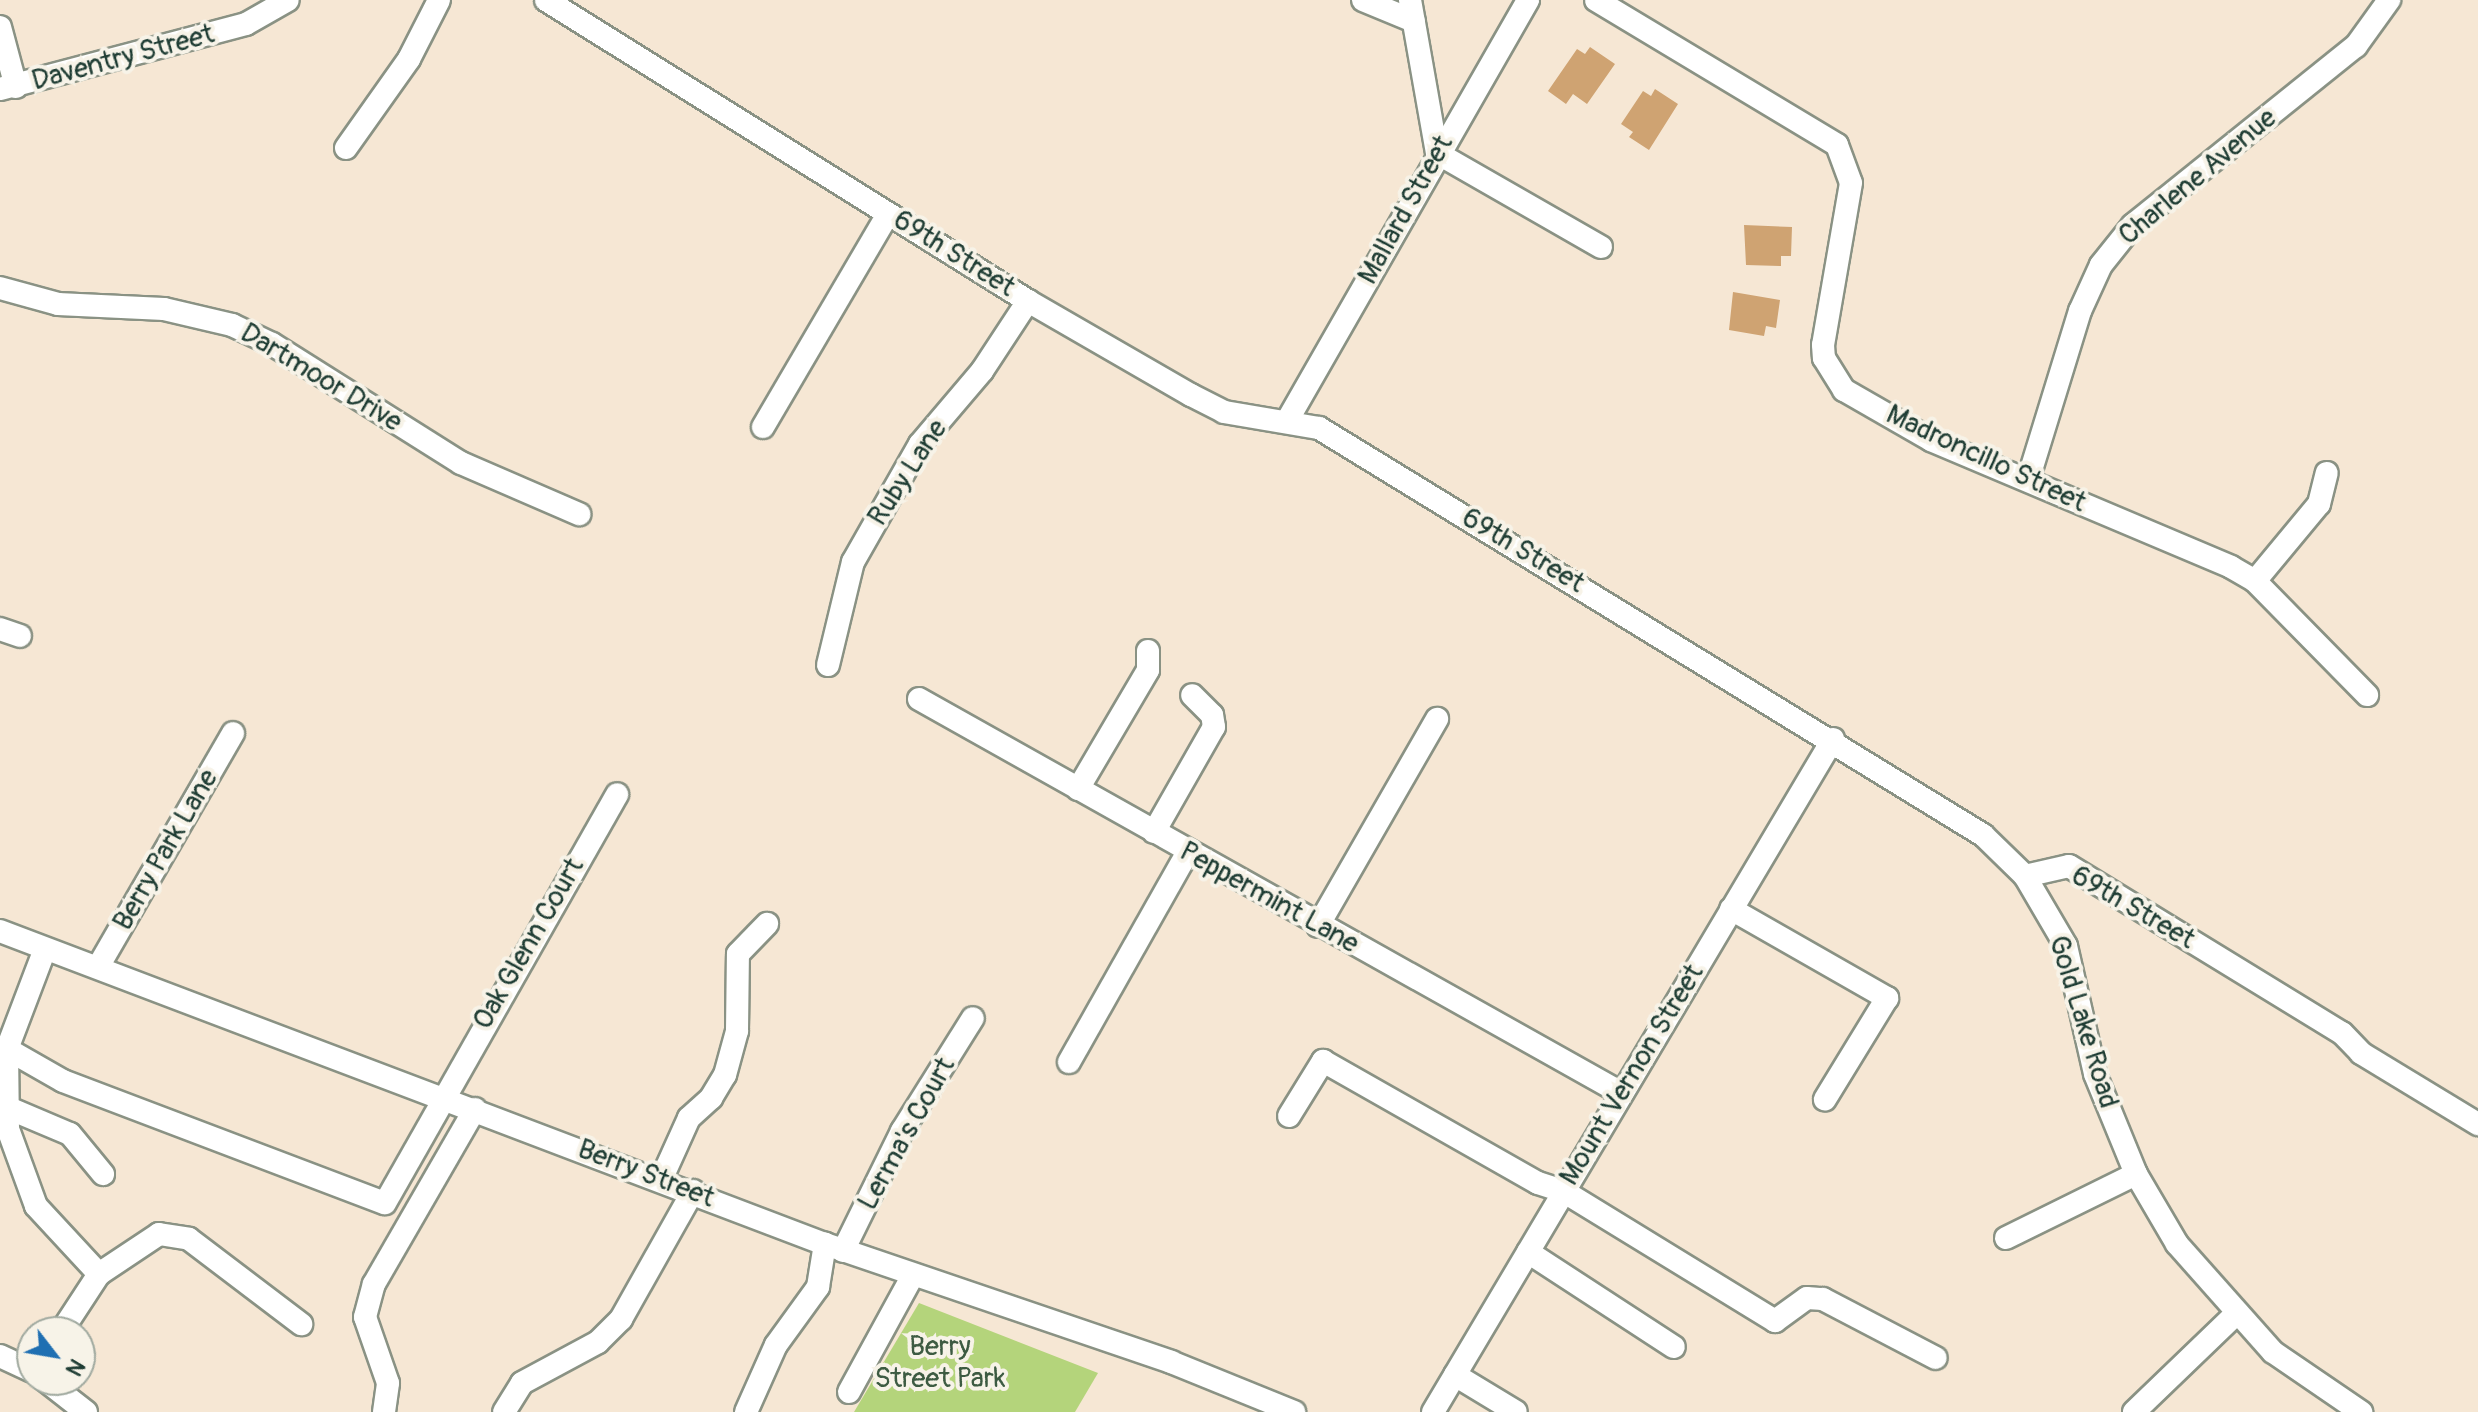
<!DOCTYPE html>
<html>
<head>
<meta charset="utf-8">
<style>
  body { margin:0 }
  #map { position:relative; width:2478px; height:1412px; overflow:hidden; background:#f6e7d4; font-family:Pangolin,sans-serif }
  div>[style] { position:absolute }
  .green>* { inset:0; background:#b4d47b }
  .building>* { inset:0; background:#cfa372 }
  .roads { filter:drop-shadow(2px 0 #8a9284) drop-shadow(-2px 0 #8a9284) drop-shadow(0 2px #8a9284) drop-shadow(0 -2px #8a9284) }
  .minor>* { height:22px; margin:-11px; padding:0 11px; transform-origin:11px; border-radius:11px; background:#fff }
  span { translate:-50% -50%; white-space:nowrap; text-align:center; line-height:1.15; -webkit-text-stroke:8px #f7f3e8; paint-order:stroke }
  .street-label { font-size:28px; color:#1f3d34 }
  .park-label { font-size:28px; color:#3d5b42 }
  .north { position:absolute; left:16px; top:1316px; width:80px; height:80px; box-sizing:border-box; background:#f7f3e8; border:2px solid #a1aaa0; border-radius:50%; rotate:121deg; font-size:22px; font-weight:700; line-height:32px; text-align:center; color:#1f3d34 }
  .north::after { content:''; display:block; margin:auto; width:28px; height:36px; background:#1f6fb2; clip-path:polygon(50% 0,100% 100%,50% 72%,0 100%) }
</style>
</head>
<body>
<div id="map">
  <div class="green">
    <i style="clip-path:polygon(919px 1303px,1098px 1373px,1075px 1412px,854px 1412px)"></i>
  </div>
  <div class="building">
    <i style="clip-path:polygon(1590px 47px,1615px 64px,1587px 104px,1573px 94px,1566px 104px,1548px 91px,1577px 49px,1585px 54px)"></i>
    <i style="clip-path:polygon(1655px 89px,1678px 104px,1649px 150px,1629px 137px,1633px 132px,1621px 124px,1643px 91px,1651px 96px)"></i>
    <i style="clip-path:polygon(1744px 225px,1792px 227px,1791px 256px,1781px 256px,1781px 266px,1746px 265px)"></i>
    <i style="clip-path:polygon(1733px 292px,1780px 300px,1776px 328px,1766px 326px,1764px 336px,1729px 330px)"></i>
  </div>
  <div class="roads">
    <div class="minor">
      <i style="left:546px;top:0;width:568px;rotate:31.98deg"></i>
      <i style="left:1028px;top:301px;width:188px;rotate:30deg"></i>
      <i style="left:1191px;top:395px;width:37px;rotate:27deg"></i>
      <i style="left:1224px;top:412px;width:96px;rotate:9.6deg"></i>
      <i style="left:1319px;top:428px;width:779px;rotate:31.51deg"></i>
      <i style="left:1983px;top:835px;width:59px;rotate:44.3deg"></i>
      <i style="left:2025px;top:876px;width:81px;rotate:59.6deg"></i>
      <i style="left:2066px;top:946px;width:131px;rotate:77.2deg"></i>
      <i style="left:2095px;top:1074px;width:108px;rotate:67.7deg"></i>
      <i style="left:2136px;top:1174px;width:81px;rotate:59.6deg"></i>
      <i style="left:2177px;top:1244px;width:144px;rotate:48.4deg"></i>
      <i style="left:2273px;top:1352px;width:107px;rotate:34.3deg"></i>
      <i style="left:1363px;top:0;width:55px;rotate:22.4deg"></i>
      <i style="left:1410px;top:0;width:155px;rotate:80deg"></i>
      <i style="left:1437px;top:153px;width:189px;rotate:29.8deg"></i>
      <i style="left:1596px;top:0;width:281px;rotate:31deg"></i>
      <i style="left:1837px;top:145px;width:40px;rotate:69.8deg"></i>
      <i style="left:1851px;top:183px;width:164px;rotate:99.8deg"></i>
      <i style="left:1823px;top:345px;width:13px;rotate:86deg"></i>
      <i style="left:1824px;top:358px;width:38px;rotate:58deg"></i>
      <i style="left:1844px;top:390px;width:100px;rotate:29.9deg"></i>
      <i style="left:1931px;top:440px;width:326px;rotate:22.9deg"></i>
      <i style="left:2231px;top:567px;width:28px;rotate:30deg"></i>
      <i style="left:2255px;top:581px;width:160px;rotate:45.5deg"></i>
      <i style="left:0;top:27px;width:62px;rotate:75.1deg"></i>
      <i style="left:0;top:89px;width:254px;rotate:-14.8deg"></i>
      <i style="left:246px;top:24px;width:48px;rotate:-29.7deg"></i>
      <i style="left:346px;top:148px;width:109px;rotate:-54.7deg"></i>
      <i style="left:409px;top:59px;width:66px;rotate:-63deg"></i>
      <i style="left:0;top:288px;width:60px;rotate:15.4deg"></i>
      <i style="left:58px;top:304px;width:106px;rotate:2.7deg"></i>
      <i style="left:164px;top:309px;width:70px;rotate:13.2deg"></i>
      <i style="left:232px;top:325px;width:44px;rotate:25.4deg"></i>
      <i style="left:272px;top:344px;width:223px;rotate:32.2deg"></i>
      <i style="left:461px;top:463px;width:129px;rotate:23.4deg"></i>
      <i style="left:1287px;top:421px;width:485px;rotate:-60.2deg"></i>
      <i style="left:763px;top:427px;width:247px;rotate:-59.6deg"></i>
      <i style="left:2028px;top:480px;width:177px;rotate:-72.9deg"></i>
      <i style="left:2080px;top:311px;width:51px;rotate:-65.5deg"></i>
      <i style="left:2101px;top:265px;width:51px;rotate:-51.3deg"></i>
      <i style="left:2133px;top:225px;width:286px;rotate:-38.8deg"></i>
      <i style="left:2356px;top:46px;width:57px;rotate:-54.3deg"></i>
      <i style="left:2255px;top:581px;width:100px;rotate:-50.3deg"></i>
      <i style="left:2319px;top:504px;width:32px;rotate:-76deg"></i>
      <i style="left:0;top:629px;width:21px;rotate:19deg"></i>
      <i style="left:828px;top:665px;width:106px;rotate:-76.4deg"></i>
      <i style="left:853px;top:562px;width:136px;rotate:-60.4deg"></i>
      <i style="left:920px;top:444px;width:96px;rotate:-49.7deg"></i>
      <i style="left:982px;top:371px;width:84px;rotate:-56.7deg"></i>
      <i style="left:919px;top:699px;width:805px;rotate:29.3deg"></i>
      <i style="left:1078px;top:789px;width:138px;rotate:-59.5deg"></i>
      <i style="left:1148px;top:670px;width:19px;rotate:-90deg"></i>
      <i style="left:1154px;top:832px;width:121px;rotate:-60.3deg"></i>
      <i style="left:1214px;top:727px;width:12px;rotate:-99deg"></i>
      <i style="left:1212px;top:715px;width:28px;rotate:-135deg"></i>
      <i style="left:2025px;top:876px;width:45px;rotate:-12.8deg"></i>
      <i style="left:2069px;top:866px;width:320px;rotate:31.5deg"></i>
      <i style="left:2342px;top:1033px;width:28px;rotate:46deg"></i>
      <i style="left:2361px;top:1053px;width:137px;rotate:31.3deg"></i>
      <i style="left:1731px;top:909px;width:180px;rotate:29.7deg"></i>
      <i style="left:1887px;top:998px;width:119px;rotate:121.5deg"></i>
      <i style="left:1318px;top:926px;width:239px;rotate:-60.1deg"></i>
      <i style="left:0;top:931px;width:882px;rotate:20.78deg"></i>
      <i style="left:825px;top:1244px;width:366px;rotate:18.8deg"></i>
      <i style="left:1171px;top:1362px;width:133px;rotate:22.1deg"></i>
      <i style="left:45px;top:949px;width:107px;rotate:110.8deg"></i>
      <i style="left:7px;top:1049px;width:80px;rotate:89.3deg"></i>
      <i style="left:8px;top:1129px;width:82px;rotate:70deg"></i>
      <i style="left:36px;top:1206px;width:93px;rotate:47.2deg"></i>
      <i style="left:98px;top:967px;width:270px;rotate:-60deg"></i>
      <i style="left:7px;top:1049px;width:64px;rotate:29.7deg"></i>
      <i style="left:63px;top:1081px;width:344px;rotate:20.8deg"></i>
      <i style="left:385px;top:1203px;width:470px;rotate:-60.4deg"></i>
      <i style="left:1069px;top:1062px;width:241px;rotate:-60.5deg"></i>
      <i style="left:6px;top:1107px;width:69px;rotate:22.9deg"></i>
      <i style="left:70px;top:1134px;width:52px;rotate:50.5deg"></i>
      <i style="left:1289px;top:1116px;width:65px;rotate:-58.3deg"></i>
      <i style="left:1323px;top:1061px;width:247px;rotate:29.6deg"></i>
      <i style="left:1538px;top:1183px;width:26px;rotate:18deg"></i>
      <i style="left:1563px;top:1191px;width:249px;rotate:31.5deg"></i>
      <i style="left:1775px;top:1321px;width:39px;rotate:-36deg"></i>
      <i style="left:1807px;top:1298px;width:16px;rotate:4deg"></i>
      <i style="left:1823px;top:1299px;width:127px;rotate:27.6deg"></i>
      <i style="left:661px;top:1180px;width:68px;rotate:-65.7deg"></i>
      <i style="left:689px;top:1118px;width:30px;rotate:-42deg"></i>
      <i style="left:711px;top:1098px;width:27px;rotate:-59deg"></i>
      <i style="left:725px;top:1075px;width:46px;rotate:-74.7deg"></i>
      <i style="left:737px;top:1031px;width:77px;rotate:-89.3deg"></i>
      <i style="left:738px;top:954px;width:42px;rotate:-46deg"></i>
      <i style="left:2006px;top:1238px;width:145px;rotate:-26.2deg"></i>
      <i style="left:843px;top:1251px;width:134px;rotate:-63.8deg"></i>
      <i style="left:902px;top:1131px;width:133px;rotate:-57.9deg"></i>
      <i style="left:1528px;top:1252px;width:174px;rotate:33.1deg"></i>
      <i style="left:61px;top:1332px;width:69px;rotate:-56.8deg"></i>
      <i style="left:99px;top:1274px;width:72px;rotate:-33.7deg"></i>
      <i style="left:159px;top:1234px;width:30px;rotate:9deg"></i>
      <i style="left:189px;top:1239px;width:141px;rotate:37.2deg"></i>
      <i style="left:0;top:1356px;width:35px;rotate:25deg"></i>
      <i style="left:1455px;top:1375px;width:71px;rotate:31.2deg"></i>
      <i style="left:45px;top:1380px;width:52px;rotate:38deg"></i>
      <i style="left:849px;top:1392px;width:133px;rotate:-61.3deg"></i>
      <i style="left:384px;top:1412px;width:29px;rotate:-82deg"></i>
      <i style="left:388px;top:1383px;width:70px;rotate:-109.2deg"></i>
      <i style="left:365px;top:1317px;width:34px;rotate:-75deg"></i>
      <i style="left:374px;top:1284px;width:202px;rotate:-60deg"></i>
      <i style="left:504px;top:1412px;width:34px;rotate:-58deg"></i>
      <i style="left:522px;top:1383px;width:86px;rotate:-28.3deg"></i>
      <i style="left:598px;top:1342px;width:33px;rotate:-45deg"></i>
      <i style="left:621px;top:1319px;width:147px;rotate:-60.6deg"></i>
      <i style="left:746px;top:1412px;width:73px;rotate:-65.9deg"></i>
      <i style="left:776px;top:1345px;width:72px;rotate:-54.1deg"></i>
      <i style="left:818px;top:1287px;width:44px;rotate:-80.8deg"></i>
      <i style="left:1433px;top:1412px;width:783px;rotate:-59.27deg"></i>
      <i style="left:2134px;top:1412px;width:141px;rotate:-43.9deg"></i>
    </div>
  </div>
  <div class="street-label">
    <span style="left:123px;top:58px;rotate:-15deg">Daventry Street</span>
    <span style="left:2198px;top:177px;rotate:-40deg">Charlene Avenue</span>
    <span style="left:1406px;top:210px;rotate:-61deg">Mallard Street</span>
    <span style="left:954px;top:254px;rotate:32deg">69th Street</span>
    <span style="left:321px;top:378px;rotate:31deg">Dartmoor Drive</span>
    <span style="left:1986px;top:459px;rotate:25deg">Madroncillo Street</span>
    <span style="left:908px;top:473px;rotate:-57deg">Ruby Lane</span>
    <span style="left:1523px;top:551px;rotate:31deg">69th Street</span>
    <span style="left:166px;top:850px;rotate:-60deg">Berry Park Lane</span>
    <span style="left:1269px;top:898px;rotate:29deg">Peppermint Lane</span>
    <span style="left:2133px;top:908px;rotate:30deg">69th Street</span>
    <span style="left:529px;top:944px;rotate:-60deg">Oak Glenn Court</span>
    <span style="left:2083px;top:1022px;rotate:73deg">Gold Lake Road</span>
    <span style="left:1632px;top:1075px;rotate:-59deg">Mount Vernon Street</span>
    <span style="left:907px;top:1134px;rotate:-61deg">Lerma's Court</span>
    <span style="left:646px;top:1174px;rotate:21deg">Berry Street</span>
  </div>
  <div class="park-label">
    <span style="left:940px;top:1363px">Berry<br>Street Park</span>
  </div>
  <div class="north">N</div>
</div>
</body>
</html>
